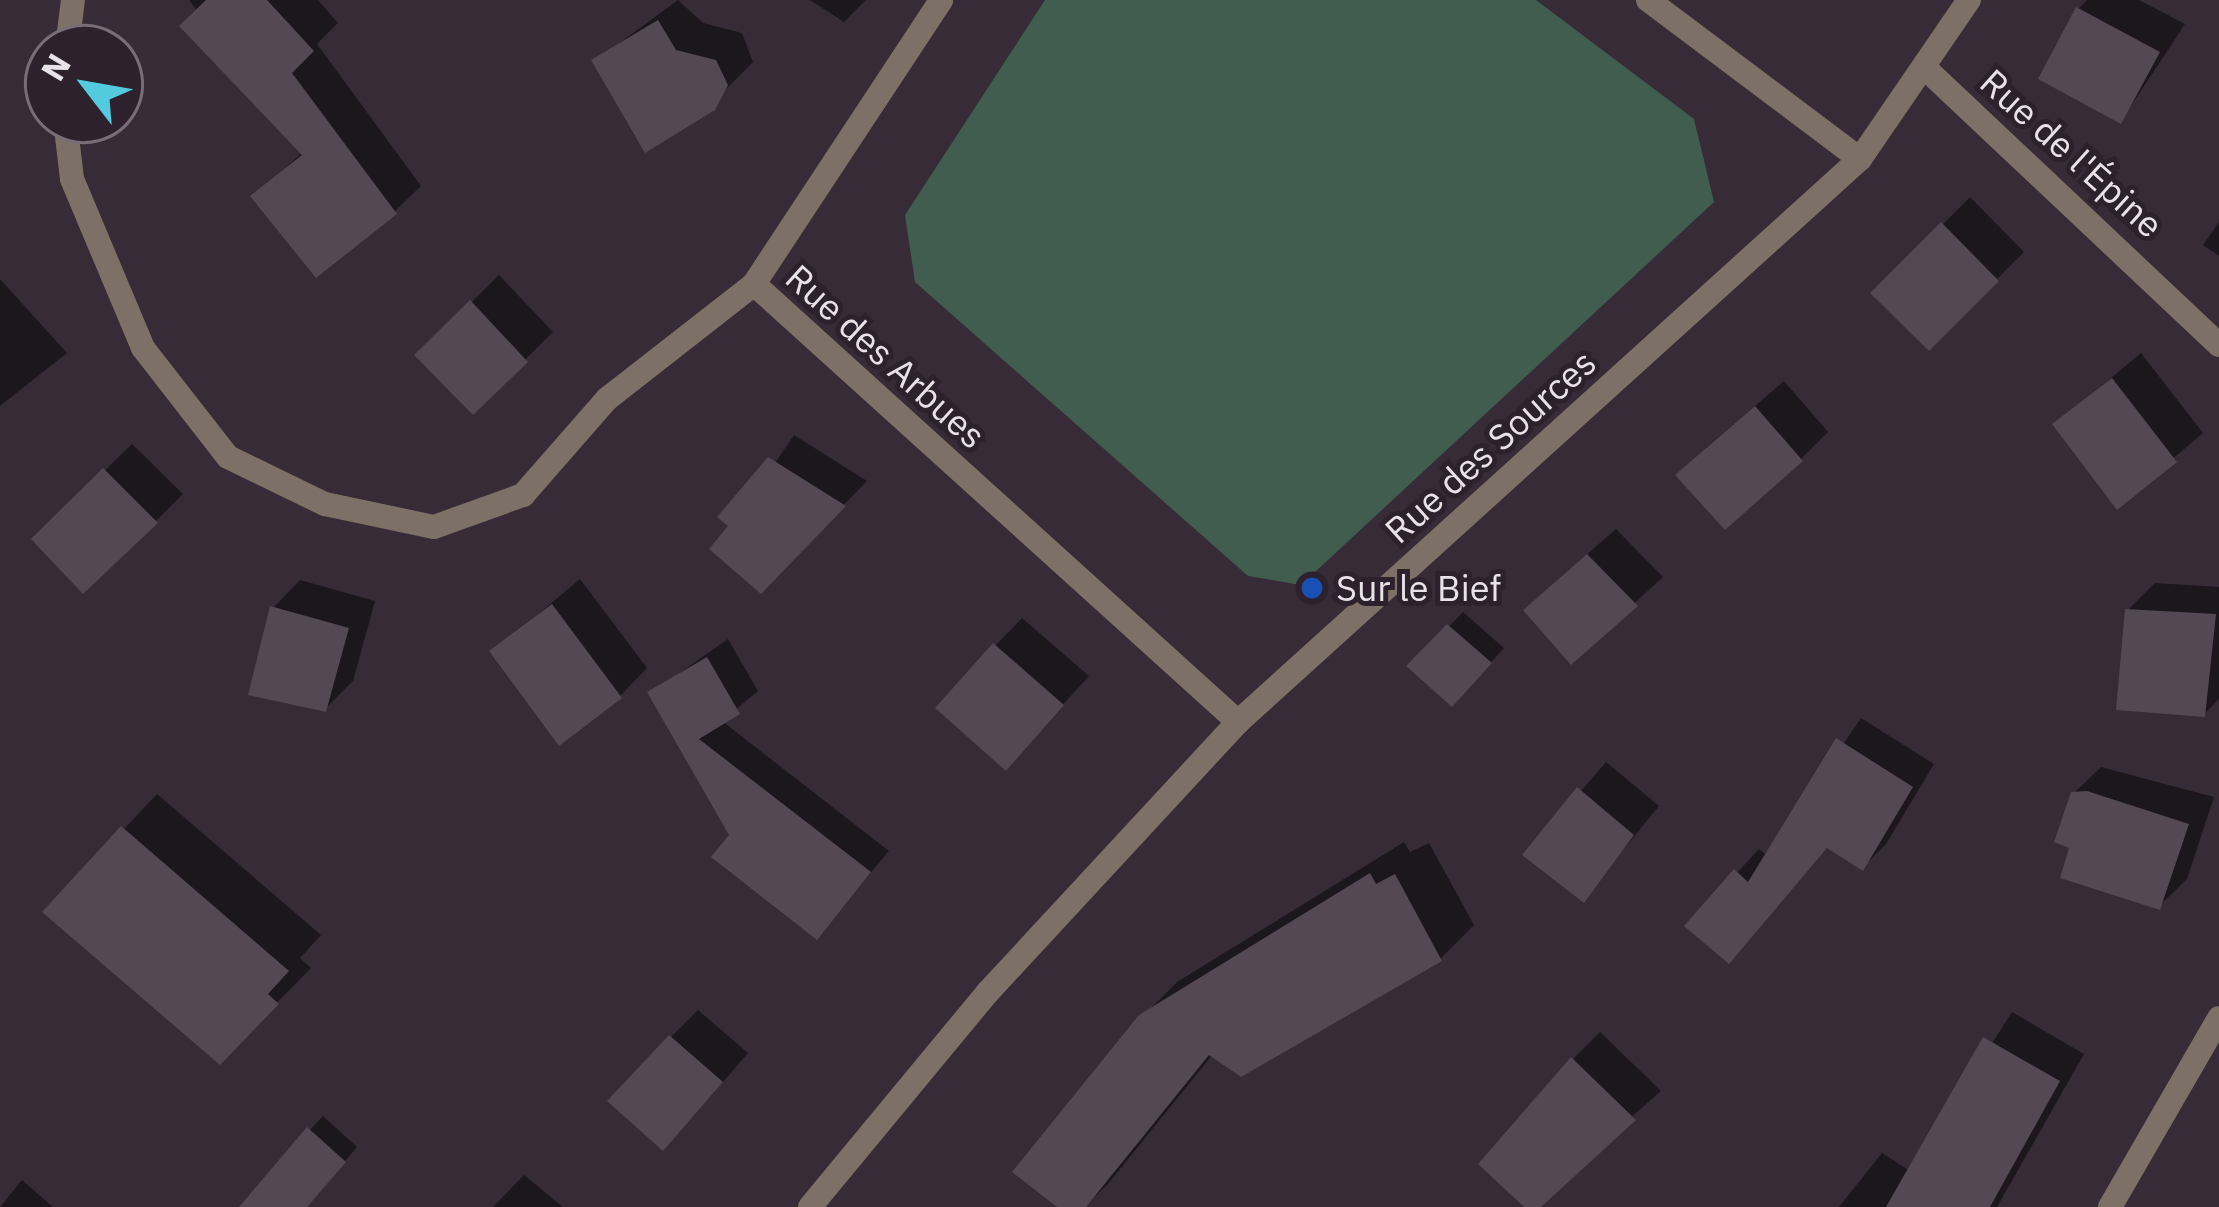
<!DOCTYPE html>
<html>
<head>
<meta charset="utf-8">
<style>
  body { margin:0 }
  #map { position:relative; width:2219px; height:1207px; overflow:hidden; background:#362b36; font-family:"IBM Plex Sans",sans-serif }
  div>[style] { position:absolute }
  .green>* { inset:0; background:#405d50 }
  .shadow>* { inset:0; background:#0007 }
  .building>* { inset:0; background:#544854 }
  .minor>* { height:24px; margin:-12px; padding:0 12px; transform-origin:12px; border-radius:12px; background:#7d7167 }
  .tertiary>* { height:24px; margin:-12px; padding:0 12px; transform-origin:12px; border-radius:12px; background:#7d7167 }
  .dots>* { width:33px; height:33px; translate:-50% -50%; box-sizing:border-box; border:6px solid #2c212c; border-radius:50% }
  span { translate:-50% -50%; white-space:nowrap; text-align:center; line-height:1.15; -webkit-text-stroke:10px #2c212c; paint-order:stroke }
  .street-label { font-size:36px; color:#eae2e9 }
  .poi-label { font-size:36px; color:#eae2e9 }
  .left { translate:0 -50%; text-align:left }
  .north { position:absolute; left:24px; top:24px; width:120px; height:120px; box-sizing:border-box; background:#2c212c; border:3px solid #786e78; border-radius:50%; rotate:301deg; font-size:33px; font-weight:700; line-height:48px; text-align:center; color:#eae2e9 }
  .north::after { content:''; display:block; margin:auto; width:42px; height:54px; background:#54cade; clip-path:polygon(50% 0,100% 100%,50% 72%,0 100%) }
</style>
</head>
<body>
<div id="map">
  <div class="green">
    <i style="clip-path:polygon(1045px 0,1536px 0,1694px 119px,1714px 202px,1301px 585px,1248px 576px,915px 282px,905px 215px)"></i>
  </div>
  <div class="shadow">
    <i style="clip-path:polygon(189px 0,318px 0,338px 23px,317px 44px,421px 186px,394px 212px,254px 196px,303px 152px)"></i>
    <i style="clip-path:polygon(678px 0,703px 23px,742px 33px,753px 62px,725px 90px,595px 61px)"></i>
    <i style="clip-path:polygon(810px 0,866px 0,844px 22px)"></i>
    <i style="clip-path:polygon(2087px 0,2139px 0,2185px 24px,2121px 121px,2078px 9px)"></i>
    <i style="clip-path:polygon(1970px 197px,2024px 252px,1929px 347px,1874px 293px)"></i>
    <i style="clip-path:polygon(2219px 222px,2219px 256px,2203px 245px)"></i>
    <i style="clip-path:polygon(499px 275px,553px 332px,473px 411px,418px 355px)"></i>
    <i style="clip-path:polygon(0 279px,67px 353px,0 406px)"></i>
    <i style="clip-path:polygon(2141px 353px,2203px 433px,2117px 506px,2056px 424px)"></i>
    <i style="clip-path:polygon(1784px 381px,1828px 432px,1801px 459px,1706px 448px)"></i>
    <i style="clip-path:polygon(794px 435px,867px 481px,761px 590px,732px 526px)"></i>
    <i style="clip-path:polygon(132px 444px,183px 494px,156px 521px,35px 539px)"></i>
    <i style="clip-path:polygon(1616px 529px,1663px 577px,1571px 661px,1554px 583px)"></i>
    <i style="clip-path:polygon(580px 579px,647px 668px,620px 696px,493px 652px)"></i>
    <i style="clip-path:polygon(300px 580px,375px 601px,353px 681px,325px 709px,273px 608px)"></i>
    <i style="clip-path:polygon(2155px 583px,2219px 587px,2219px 699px,2204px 714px,2128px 610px)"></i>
    <i style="clip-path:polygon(1463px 612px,1504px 648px,1465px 690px,1411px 666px)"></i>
    <i style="clip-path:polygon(1022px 618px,1089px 676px,1006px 767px,995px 646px)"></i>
    <i style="clip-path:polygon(728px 639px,758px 691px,722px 721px,889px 851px,817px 936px,732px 835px,651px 693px)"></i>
    <i style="clip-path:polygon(1861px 718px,1934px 764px,1886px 844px,1863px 867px,1829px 845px,1751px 937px,1688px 926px,1759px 849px,1767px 856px)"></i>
    <i style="clip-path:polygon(1606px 762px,1659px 806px,1583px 899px,1526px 855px)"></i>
    <i style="clip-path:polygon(2101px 767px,2214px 797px,2187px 879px,2159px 906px,2073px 846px,2073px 794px)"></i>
    <i style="clip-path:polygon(157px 794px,321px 935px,300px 958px,311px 968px,220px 1061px,46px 912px)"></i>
    <i style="clip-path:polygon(1404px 842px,1410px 852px,1429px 843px,1474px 925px,1440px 959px,1213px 1054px,1108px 1184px,1084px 1207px,1062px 1207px,1142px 1017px,1177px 982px)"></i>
    <i style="clip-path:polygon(698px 1010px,748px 1053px,690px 1120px,671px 1037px)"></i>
    <i style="clip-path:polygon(2012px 1012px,2084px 1054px,1997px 1207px,1839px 1207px,1882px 1153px,1910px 1171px)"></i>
    <i style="clip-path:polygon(1600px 1032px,1661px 1091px,1529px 1207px,1573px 1059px)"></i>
    <i style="clip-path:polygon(323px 1116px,357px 1147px,326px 1183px,276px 1166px)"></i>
    <i style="clip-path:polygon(524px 1175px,563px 1207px,493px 1207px)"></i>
    <i style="clip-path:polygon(22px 1180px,53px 1207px,0 1207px)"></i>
  </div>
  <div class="building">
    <i style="clip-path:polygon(206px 0,267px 0,314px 51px,292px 73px,397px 214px,316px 278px,250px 196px,302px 155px,179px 26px)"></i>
    <i style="clip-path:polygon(2076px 7px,2160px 52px,2121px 124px,2038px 79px)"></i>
    <i style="clip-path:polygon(658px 20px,676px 50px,716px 60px,728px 85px,715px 110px,645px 153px,591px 60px)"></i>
    <i style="clip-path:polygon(1941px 222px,1999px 281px,1929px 351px,1870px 293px)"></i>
    <i style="clip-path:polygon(470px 300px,528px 362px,473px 415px,414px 355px)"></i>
    <i style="clip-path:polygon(2112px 378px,2177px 462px,2117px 510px,2052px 424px)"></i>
    <i style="clip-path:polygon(1755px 406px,1803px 461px,1725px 530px,1675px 475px)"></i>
    <i style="clip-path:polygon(768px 457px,846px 506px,761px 594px,709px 549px,728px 526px,717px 517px)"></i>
    <i style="clip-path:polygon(103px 468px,158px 523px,83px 594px,31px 539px)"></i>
    <i style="clip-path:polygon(1587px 554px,1638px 606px,1571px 665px,1523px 610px)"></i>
    <i style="clip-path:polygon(552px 604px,622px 698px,559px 746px,489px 651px)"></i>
    <i style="clip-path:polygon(270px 606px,349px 628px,326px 712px,248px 695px)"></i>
    <i style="clip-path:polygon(2125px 609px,2216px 614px,2205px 717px,2116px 710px)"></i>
    <i style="clip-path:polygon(1447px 624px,1492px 663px,1452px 707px,1406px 666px)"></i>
    <i style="clip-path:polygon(993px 643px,1064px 705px,1006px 771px,935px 708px)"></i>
    <i style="clip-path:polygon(707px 657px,740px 714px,699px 739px,871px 872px,817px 940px,711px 857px,729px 835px,647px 692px)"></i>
    <i style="clip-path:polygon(1836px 738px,1913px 787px,1863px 871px,1827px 848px,1729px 964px,1684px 926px,1734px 869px,1748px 882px)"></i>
    <i style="clip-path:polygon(1577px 787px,1634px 835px,1584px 903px,1522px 855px)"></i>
    <i style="clip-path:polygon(2087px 791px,2189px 824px,2160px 910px,2060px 878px,2069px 848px,2054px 842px,2071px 792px)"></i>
    <i style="clip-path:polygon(121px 826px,289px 971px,268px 994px,279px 1004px,220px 1065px,42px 912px)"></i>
    <i style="clip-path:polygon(1370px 873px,1376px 884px,1395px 874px,1442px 961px,1241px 1077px,1209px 1055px,1086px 1207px,1057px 1207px,1012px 1172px,1139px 1015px)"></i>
    <i style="clip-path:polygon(669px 1035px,723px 1082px,663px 1151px,607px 1101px)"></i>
    <i style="clip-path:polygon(1983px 1037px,2060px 1081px,1990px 1207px,1886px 1207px)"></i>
    <i style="clip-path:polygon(1571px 1057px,1636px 1120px,1541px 1207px,1524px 1207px,1478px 1164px)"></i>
    <i style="clip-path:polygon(307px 1127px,346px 1162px,307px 1207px,239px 1207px)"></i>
  </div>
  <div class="minor">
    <i style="left:1648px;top:0;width:265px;rotate:36.9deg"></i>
    <i style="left:67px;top:48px;width:48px;rotate:-82.9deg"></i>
    <i style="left:1925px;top:68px;width:404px;rotate:43.3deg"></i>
    <i style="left:65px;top:120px;width:59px;rotate:83.2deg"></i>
    <i style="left:72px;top:179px;width:183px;rotate:67.2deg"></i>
    <i style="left:143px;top:348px;width:138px;rotate:52.1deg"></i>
    <i style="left:228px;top:457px;width:108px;rotate:25.9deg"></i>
    <i style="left:325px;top:504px;width:111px;rotate:11.9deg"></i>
    <i style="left:434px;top:527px;width:95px;rotate:-19.8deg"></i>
    <i style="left:523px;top:495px;width:128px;rotate:-48.8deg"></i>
    <i style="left:607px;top:399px;width:187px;rotate:-38deg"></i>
    <i style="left:754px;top:284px;width:340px;rotate:-56.6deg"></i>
    <i style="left:754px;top:284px;width:653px;rotate:42.14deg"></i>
    <i style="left:2110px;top:1207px;width:218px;rotate:-60deg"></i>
  </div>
  <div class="tertiary">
    <i style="left:810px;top:1207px;width:279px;rotate:-50.4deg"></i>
    <i style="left:988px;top:992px;width:368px;rotate:-47.2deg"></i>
    <i style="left:1238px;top:722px;width:839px;rotate:-42.15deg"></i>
    <i style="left:1860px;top:159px;width:193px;rotate:-55.6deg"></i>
  </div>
  <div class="dots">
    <i style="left:1312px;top:588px;background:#1a4fb4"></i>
  </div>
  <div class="street-label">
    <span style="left:2072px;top:153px;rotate:42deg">Rue de l'Épine</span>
    <span style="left:886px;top:356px;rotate:42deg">Rue des Arbues</span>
    <span style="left:1490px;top:446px;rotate:-42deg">Rue des Sources</span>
  </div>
  <div class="poi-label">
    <span class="left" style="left:1336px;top:588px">Sur le Bief</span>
  </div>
  <div class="north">N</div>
</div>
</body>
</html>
